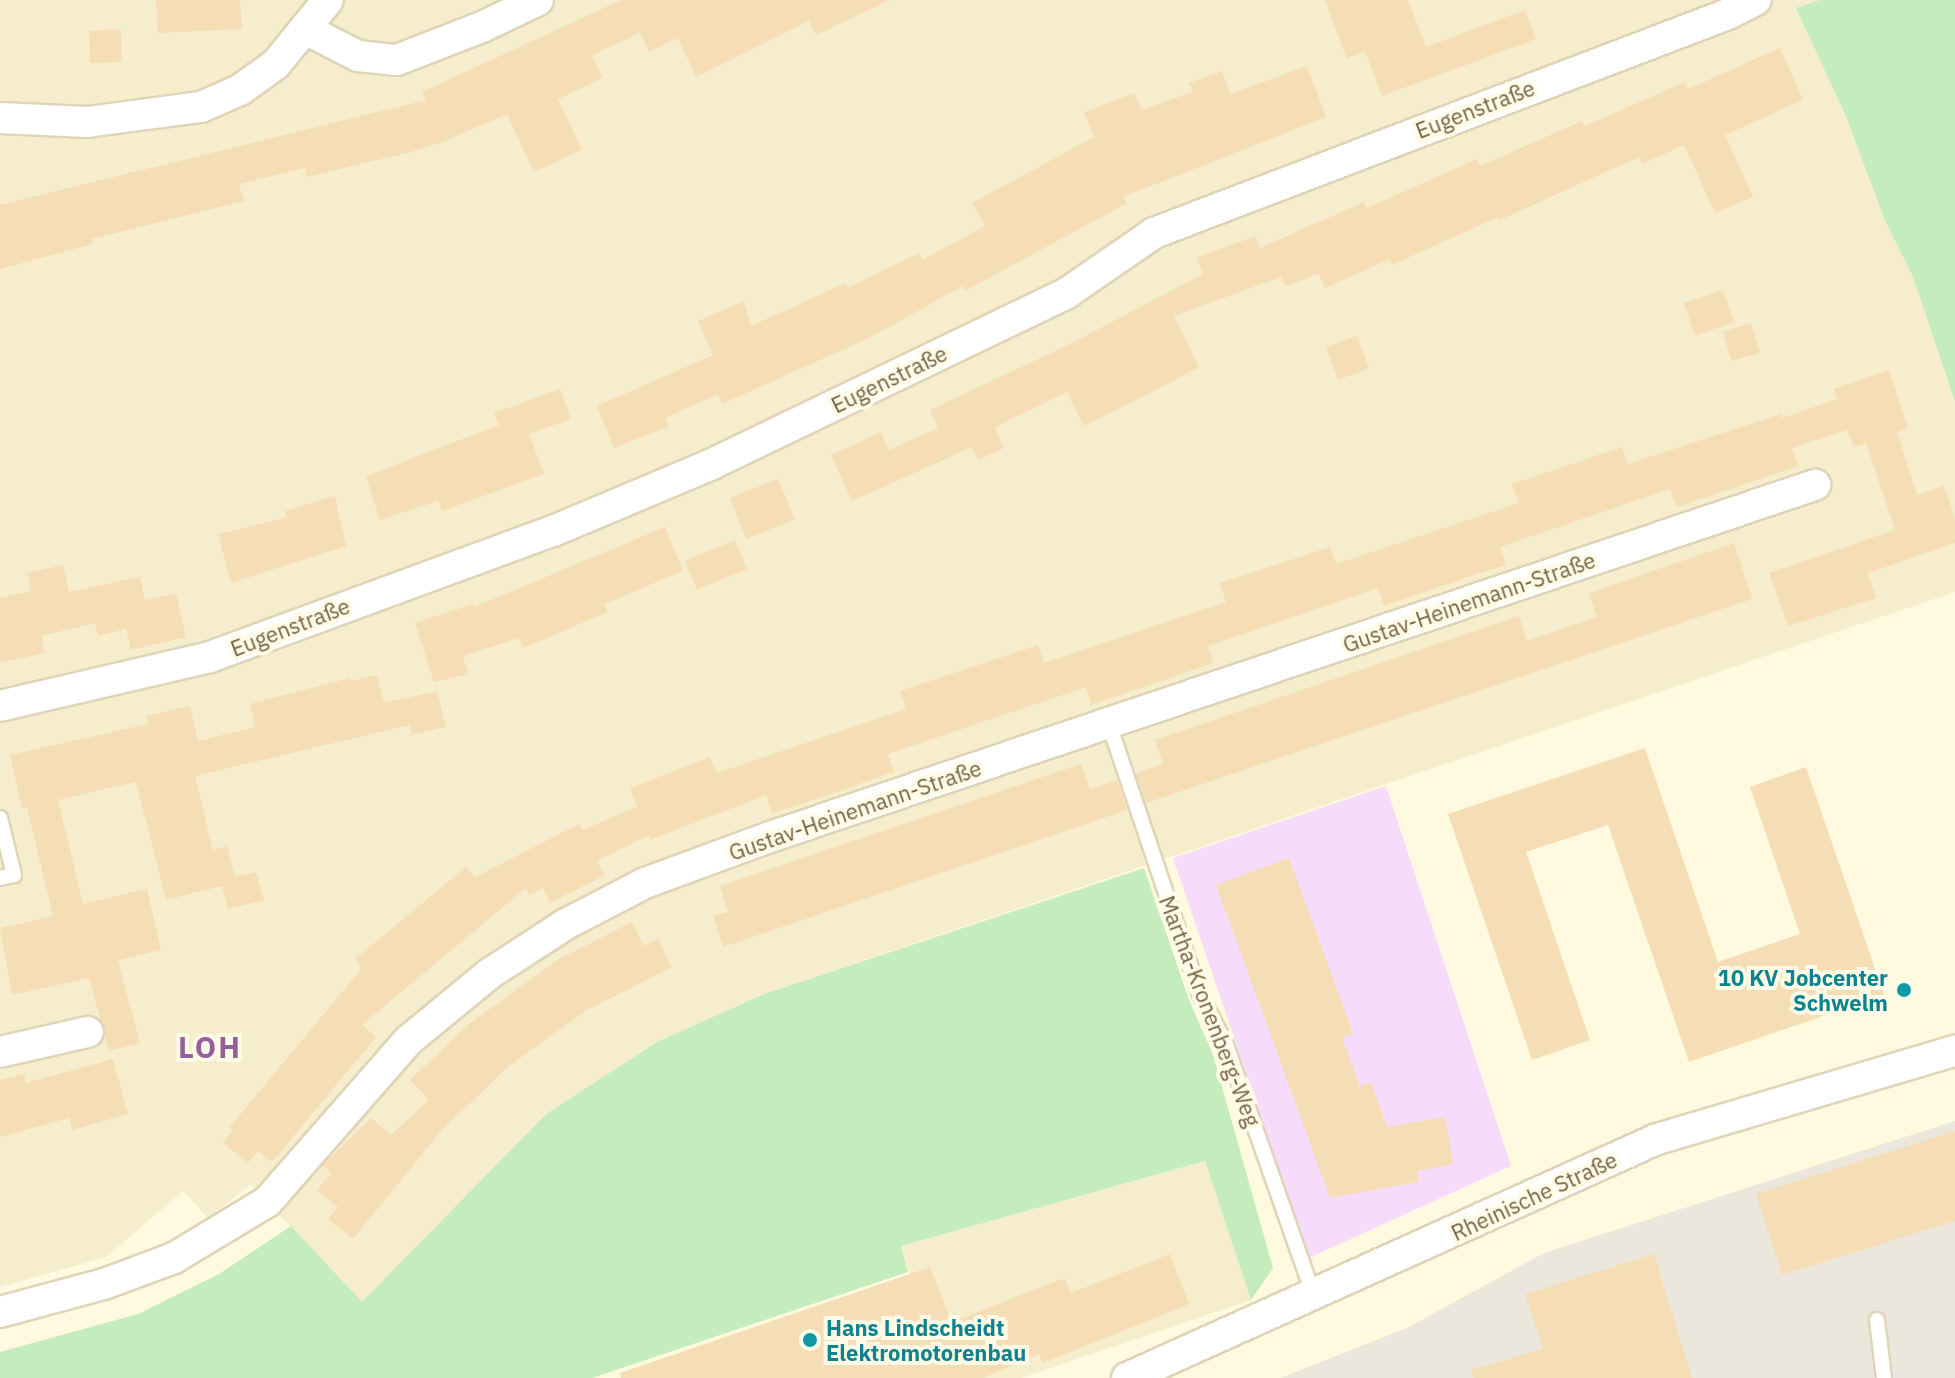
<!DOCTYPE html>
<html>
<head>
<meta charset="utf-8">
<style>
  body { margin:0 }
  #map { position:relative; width:1955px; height:1378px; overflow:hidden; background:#fef9df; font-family:"IBM Plex Sans",sans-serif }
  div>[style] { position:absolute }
  .residential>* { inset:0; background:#f6edcd }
  .industrial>* { inset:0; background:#ece7dc }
  .education>* { inset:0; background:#f6dcfa }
  .green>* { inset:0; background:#c5ecbd }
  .building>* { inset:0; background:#f5deb5 }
  .roads { filter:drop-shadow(2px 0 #e0d4b8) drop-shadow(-2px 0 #e0d4b8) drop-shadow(0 2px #e0d4b8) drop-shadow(0 -2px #e0d4b8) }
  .service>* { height:14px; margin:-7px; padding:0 7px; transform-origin:7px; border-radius:7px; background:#fff }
  .minor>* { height:30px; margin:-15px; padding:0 15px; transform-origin:15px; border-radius:15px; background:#fff }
  .dots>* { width:22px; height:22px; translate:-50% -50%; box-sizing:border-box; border:4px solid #fffbe7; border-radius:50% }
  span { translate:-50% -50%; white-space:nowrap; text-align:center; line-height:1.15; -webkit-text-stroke:8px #fffbe7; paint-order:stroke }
  .street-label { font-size:22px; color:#766245 }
  .culture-label { font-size:22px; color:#0d838f; font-weight:700 }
  .right { translate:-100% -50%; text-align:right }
  .left { translate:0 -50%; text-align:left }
  .district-label { font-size:30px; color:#95609a; font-weight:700; letter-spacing:2px }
</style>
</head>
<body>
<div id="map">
  <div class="residential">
    <i style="clip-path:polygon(0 0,1820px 0,1797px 8px,1845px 114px,1885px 221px,1913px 277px,1955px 402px,1955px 592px,764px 994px,657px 1042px,546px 1114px,362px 1303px,251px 1184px,208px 1218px,183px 1191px,106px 1257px,0 1287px)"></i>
    <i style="clip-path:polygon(1205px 1161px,1251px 1300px,1021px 1378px,941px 1378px,901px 1246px)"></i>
  </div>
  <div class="industrial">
    <i style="clip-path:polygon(1955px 1121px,1955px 1378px,1280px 1378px,1407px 1328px,1544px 1253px)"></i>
  </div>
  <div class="education">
    <i style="clip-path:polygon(1386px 786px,1511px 1166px,1309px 1258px,1173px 858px)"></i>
  </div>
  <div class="green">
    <i style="clip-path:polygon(1820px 0,1955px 0,1955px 402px,1913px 277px,1885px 221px,1845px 114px,1796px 8px)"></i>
    <i style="clip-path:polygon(1144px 868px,1189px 1000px,1213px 1055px,1273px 1268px,1251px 1300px,1205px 1161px,901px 1246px,908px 1272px,592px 1378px,0 1378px,0 1352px,138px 1314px,219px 1274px,291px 1226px,362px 1302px,546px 1114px,657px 1042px,764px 994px)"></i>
  </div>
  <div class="building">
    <i style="clip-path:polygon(156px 0,240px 0,242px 29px,158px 33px)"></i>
    <i style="clip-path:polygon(621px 0,890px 0,816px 35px,809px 21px,696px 77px,678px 38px,649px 52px,640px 33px,592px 55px,603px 78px,558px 99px,582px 150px,534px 172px,507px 114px,445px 141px,411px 152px,307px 177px,305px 168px,239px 184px,244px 201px,92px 239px,93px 244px,0 269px,0 205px,426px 100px,422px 92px)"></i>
    <i style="clip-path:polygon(1325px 0,1408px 0,1426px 47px,1525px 10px,1536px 39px,1382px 96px,1365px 51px,1347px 59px)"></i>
    <i style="clip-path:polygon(121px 29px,122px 62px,90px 63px,89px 31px)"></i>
    <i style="clip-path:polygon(1780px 48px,1803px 100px,1725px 135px,1753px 197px,1715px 213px,1684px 145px,1642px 164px,1639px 157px,1500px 220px,1498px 217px,1392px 265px,1390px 259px,1325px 288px,1319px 274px,1285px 286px,1281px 277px,1174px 316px,1199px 367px,1150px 393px,1084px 426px,1067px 392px,995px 427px,1004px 448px,978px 460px,972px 447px,852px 501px,831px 455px,881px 432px,889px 450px,938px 428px,930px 410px,1072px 343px,1203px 274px,1197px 257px,1256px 236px,1260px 248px,1364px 202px,1367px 208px,1477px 159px,1480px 166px,1582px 121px,1585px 126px,1685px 82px,1688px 89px)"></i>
    <i style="clip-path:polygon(1307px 66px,1326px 117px,1123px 197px,1127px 203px,965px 291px,963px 286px,869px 338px,722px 404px,718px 394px,665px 418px,669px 426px,614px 448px,597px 406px,713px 355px,698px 321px,744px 301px,751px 326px,846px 283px,848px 288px,919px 253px,922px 260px,985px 226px,972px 203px,1094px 137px,1084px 112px,1135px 93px,1141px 110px,1193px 92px,1189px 83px,1222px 71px,1230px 94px)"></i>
    <i style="clip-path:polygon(1723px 290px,1734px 322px,1695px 336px,1684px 303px)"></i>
    <i style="clip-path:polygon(1751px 323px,1760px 353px,1731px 361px,1723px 332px)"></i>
    <i style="clip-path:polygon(1357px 336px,1369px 368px,1338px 380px,1326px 347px)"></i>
    <i style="clip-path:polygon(1889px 370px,1908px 428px,1897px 432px,1917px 495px,1944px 486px,1955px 518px,1955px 543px,1868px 573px,1876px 598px,1788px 626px,1769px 573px,1895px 530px,1866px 443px,1854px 447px,1847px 430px,1792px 448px,1798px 466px,1769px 476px,1676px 507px,1670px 489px,1500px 547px,1506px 565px,1477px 574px,1384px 606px,1378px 588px,1208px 646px,1213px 663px,1091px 705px,1086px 687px,888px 754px,894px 772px,801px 804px,772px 813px,766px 795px,650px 840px,649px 835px,597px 861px,605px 875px,550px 903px,543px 888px,529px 895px,526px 888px,362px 1025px,376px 1037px,272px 1162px,258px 1151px,248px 1163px,223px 1143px,233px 1130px,229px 1128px,362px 968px,355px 959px,466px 867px,475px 877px,579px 824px,582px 830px,637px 807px,630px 788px,710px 757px,717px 773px,906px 709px,900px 691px,1038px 645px,1044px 663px,1226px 602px,1220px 583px,1330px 547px,1336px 564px,1519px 503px,1512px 484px,1622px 447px,1628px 464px,1781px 414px,1782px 418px,1837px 399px,1833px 389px)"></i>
    <i style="clip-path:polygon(560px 389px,571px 419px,529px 434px,544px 474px,442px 511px,438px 501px,380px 520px,366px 476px,499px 425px,494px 413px)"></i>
    <i style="clip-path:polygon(778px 479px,795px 519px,746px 539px,730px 498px)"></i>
    <i style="clip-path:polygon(335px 496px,346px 546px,231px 583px,218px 534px,287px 517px,285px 511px)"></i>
    <i style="clip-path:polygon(665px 527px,683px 571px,604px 604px,608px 612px,523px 648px,519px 638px,463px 656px,468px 674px,434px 682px,415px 623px,473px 604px,474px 607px)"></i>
    <i style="clip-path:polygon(735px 540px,747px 569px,697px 590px,685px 561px)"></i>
    <i style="clip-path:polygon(1734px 543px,1752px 599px,1146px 803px,1136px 773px,1163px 764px,1155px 740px,1519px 616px,1527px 641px,1582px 622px,1597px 617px,1589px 593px)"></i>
    <i style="clip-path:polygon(63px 565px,69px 592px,140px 577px,145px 600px,176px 593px,186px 637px,131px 650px,126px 629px,98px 636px,95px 623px,42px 636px,45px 653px,0 663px,0 598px,31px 591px,27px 573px)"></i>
    <i style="clip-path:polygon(377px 675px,384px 703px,437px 691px,446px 727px,412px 735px,410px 725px,195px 776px,213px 850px,227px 846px,235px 877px,256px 872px,264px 900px,228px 909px,222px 886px,166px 900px,136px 782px,58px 800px,83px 904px,147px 889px,161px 950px,118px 960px,140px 1043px,109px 1051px,89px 978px,12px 995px,0 928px,53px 916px,27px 807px,22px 808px,10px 755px,148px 724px,146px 716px,190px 706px,198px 741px,255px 727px,250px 704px,349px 678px,350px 681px)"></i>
    <i style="clip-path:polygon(1645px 748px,1718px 962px,1800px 934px,1750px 787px,1806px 767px,1884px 995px,1689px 1062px,1608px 825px,1526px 852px,1590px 1040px,1532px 1060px,1448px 814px)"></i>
    <i style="clip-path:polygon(1081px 764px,1090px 789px,1117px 780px,1127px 810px,723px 947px,713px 916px,728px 912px,720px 886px)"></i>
    <i style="clip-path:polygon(1289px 858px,1353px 1033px,1342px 1038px,1360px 1086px,1371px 1082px,1387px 1127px,1445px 1117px,1453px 1164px,1417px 1171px,1419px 1182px,1330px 1198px,1216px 885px)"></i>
    <i style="clip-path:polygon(632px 922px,644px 946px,658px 939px,672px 967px,587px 1010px,509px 1066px,441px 1131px,353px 1239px,328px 1219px,338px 1207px,317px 1190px,331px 1173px,323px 1166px,328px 1160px,371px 1118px,391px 1135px,429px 1100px,410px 1080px,469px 1024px,559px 959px)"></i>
    <i style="clip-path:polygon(113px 1059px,128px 1114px,72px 1130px,69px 1118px,0 1137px,0 1080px,24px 1074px,26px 1083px)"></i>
    <i style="clip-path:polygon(1955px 1131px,1955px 1221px,1782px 1275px,1756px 1194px)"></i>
    <i style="clip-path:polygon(1170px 1254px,1189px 1304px,1043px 1363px,1039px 1354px,983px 1378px,621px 1378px,620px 1373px,930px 1267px,952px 1322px,1065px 1278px,1071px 1293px)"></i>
    <i style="clip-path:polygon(1654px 1254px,1692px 1378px,1473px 1378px,1471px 1370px,1543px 1349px,1525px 1294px)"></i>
  </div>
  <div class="roads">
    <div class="service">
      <i style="left:1109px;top:724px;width:285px;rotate:71.4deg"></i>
      <i style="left:1200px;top:994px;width:57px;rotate:63deg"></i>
      <i style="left:1226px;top:1045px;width:266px;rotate:70.7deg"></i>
      <i style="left:0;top:818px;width:59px;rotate:76.2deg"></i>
      <i style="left:14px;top:875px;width:14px;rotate:168deg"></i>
      <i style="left:1877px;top:1320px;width:58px;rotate:83.1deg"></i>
    </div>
    <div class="minor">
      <i style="left:307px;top:30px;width:57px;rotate:27deg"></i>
      <i style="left:358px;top:56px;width:39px;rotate:6deg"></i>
      <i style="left:397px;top:60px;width:91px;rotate:-21.2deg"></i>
      <i style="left:482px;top:27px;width:62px;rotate:-25.7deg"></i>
      <i style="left:0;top:118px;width:87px;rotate:2.6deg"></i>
      <i style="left:87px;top:122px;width:115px;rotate:-7.5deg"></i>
      <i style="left:201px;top:107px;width:43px;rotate:-23.6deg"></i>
      <i style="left:240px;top:90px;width:44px;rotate:-35.8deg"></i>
      <i style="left:276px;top:64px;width:82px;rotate:-50.9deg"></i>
      <i style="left:0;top:706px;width:216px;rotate:-13.1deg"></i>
      <i style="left:210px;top:657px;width:365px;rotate:-20.2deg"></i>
      <i style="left:553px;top:531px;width:173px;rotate:-22.8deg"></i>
      <i style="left:712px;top:464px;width:394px;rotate:-25.7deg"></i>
      <i style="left:1067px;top:293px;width:106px;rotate:-34.6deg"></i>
      <i style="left:1154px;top:233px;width:614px;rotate:-20.88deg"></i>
      <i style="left:1728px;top:14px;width:31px;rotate:-27deg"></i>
      <i style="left:0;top:1052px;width:90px;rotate:-12.8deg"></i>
      <i style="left:0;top:1312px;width:108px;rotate:-15.1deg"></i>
      <i style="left:104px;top:1284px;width:75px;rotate:-20.4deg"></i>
      <i style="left:174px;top:1258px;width:109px;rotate:-31.1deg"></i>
      <i style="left:267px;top:1202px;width:215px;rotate:-48.8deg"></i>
      <i style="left:409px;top:1040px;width:104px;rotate:-39.5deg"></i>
      <i style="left:489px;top:974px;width:92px;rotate:-33deg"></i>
      <i style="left:566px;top:924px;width:89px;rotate:-27.4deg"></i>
      <i style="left:645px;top:883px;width:136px;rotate:-20.2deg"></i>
      <i style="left:773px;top:836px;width:1100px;rotate:-18.62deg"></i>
      <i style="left:1127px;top:1378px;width:581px;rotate:-24.27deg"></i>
      <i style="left:1657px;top:1139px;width:311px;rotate:-16.5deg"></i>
    </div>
  </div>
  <div class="dots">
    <i style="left:1904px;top:990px;background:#0f9aa8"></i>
    <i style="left:810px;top:1340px;background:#0f9aa8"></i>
  </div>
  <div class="street-label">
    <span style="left:1475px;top:109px;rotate:-21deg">Eugenstraße</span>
    <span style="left:889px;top:379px;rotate:-26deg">Eugenstraße</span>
    <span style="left:1469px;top:602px;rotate:-19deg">Gustav-Heinemann-Straße</span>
    <span style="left:290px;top:627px;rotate:-21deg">Eugenstraße</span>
    <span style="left:855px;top:810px;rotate:-19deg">Gustav-Heinemann-Straße</span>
    <span style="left:1210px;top:1011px;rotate:69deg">Martha-Kronenberg-Weg</span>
    <span style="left:1534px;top:1196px;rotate:-25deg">Rheinische Straße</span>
  </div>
  <div class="culture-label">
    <span class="right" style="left:1888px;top:990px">10 KV Jobcenter<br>Schwelm</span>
    <span class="left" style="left:826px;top:1340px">Hans Lindscheidt<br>Elektromotorenbau</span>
  </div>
  <div class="district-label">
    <span style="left:210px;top:1047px">LOH</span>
  </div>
</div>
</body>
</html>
